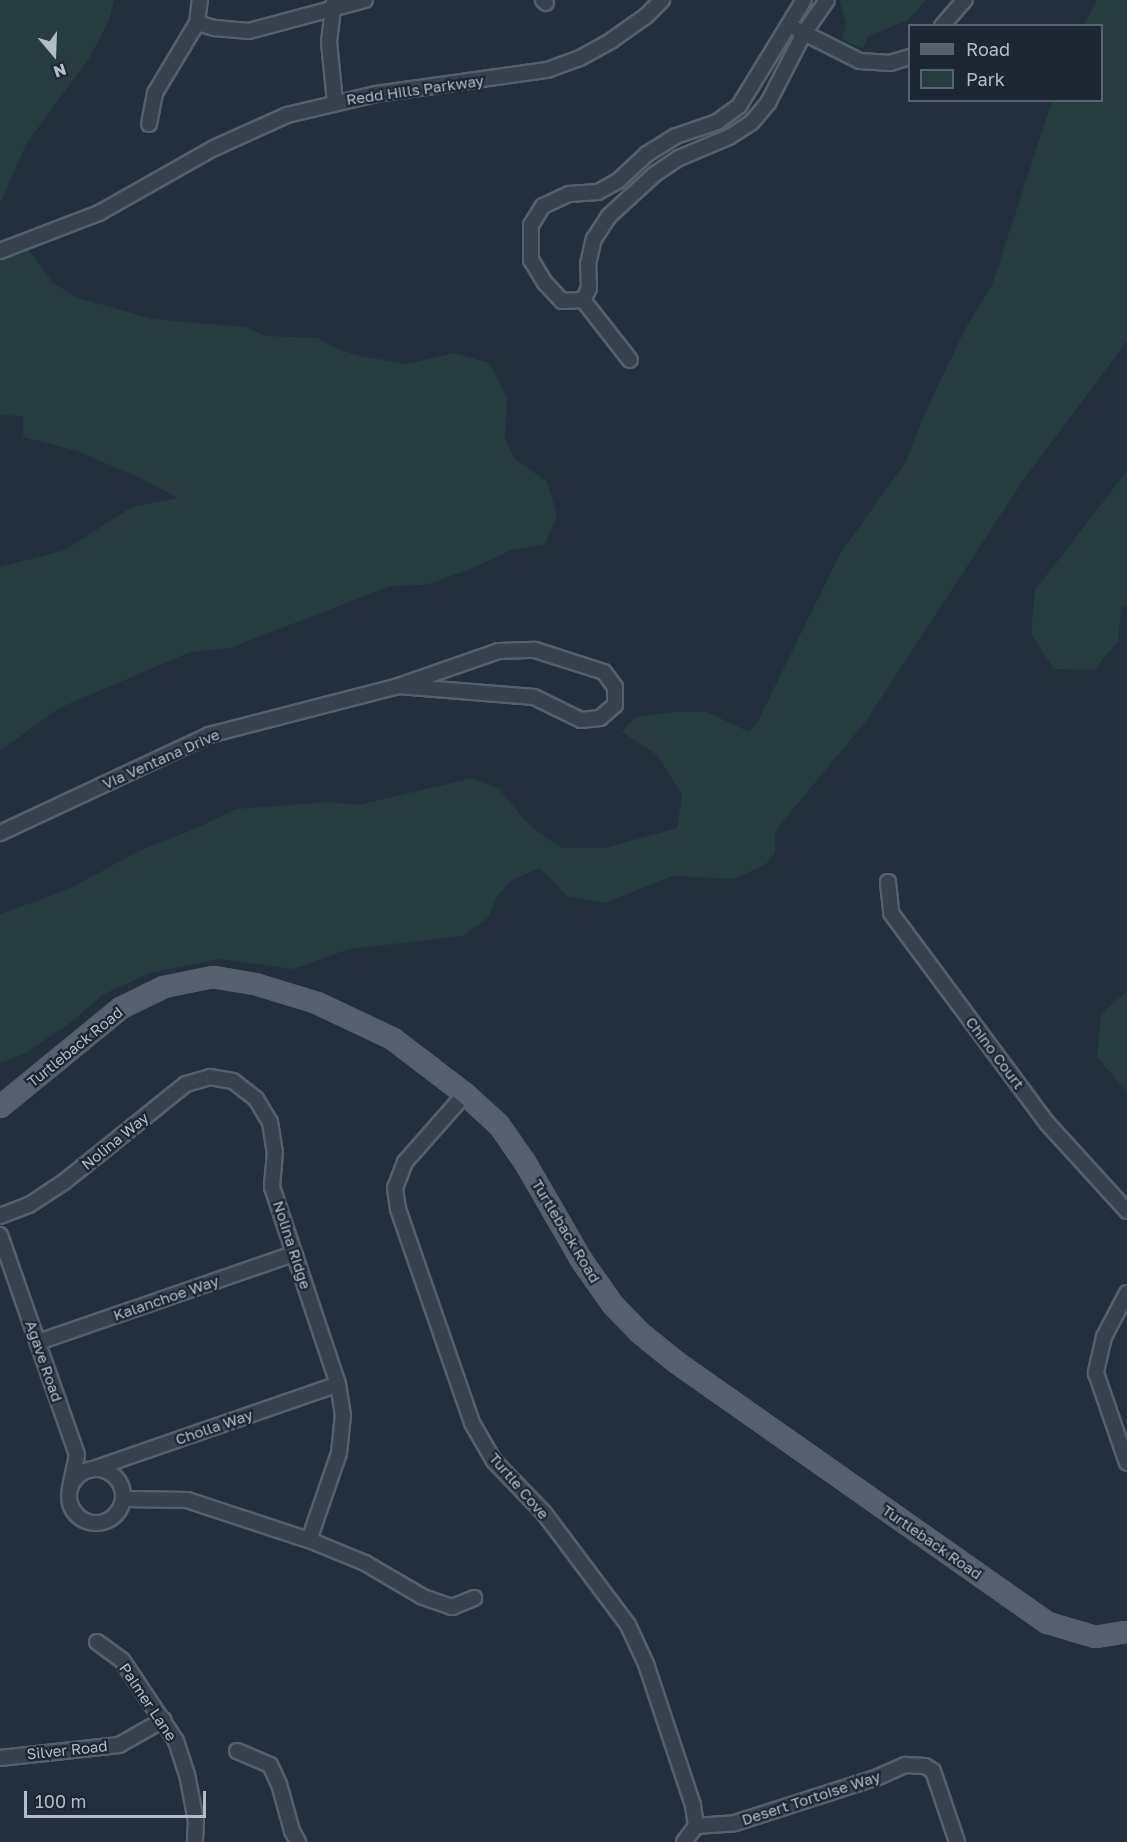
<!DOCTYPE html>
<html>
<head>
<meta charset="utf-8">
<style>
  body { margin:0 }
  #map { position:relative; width:1127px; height:1842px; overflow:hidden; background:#242f3e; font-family:"Golos Text",sans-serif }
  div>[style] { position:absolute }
  .green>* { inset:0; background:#263c3f }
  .roads { filter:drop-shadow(2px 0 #565f6c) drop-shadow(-2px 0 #565f6c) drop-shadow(0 2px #565f6c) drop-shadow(0 -2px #565f6c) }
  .minor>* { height:14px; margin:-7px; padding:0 7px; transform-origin:7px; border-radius:7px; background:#38414e }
  .minor>.ring { margin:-7px; padding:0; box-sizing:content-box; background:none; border:14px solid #38414e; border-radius:50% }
  .major>* { height:18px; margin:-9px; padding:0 9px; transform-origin:9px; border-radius:9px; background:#56606e }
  span { translate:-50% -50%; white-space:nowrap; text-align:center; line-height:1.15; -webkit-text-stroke:4.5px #1d2633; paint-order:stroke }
  .street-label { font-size:15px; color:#b4bcc9 }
  .legend { position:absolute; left:908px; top:24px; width:195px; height:78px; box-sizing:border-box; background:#1d2633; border:2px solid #59626f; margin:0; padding:8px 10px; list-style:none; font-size:18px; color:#b4bcc9 }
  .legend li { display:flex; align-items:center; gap:12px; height:30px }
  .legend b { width:30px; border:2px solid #59626f }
  .north { position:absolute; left:24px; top:24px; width:60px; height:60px; -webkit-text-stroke:4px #1d2633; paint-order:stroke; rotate:161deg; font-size:16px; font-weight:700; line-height:24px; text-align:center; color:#b4bcc9 }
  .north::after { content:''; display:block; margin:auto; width:21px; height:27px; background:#b4bcc9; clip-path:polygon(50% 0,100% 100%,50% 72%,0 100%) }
  .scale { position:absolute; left:24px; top:1791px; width:182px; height:27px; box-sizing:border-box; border:3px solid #b4bcc9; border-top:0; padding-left:8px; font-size:18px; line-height:21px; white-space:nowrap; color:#b4bcc9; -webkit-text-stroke:4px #1d2633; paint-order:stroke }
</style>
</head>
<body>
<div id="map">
  <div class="green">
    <i style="clip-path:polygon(0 0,114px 0,109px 20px,90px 57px,26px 144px,0 204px)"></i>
    <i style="clip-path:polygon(839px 0,926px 0,908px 20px,867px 37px,863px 49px,842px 40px,846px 23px)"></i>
    <i style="clip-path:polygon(1097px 0,1127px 0,1127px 341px,1022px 482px,866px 721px,775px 831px,775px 853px,765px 865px,733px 879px,672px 876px,605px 903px,567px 896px,540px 868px,510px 881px,495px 899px,489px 917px,463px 936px,349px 949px,293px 969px,219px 959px,150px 973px,102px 995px,70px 1023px,24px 1054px,0 1063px,0 914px,67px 890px,139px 851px,197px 828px,236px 809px,328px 802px,358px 805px,473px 778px,499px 789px,529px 825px,561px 848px,605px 848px,677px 828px,682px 795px,657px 755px,622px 732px,635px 717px,676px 712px,707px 712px,749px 732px,758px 721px,840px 554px,907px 460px,925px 413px,965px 329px,992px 285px,1052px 101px,1102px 100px,1102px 26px,1084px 25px)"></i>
    <i style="clip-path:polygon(28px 249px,52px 282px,75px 297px,152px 319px,245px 327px,266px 336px,318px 338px,337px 349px,360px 356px,407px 364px,454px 353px,489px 363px,507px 398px,505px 439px,514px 458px,547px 482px,557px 516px,545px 544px,511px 550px,473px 568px,426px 585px,390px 586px,230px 648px,190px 652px,59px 708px,0 751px,0 567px,65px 550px,132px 507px,178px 498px,127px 471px,131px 474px,77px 451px,23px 437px,23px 416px,0 415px,0 258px)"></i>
    <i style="clip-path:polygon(1127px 471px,1127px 604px,1121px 607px,1118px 641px,1094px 670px,1054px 669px,1031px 634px,1035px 590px)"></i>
    <i style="clip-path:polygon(1127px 991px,1127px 1092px,1097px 1057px,1101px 1014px)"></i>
  </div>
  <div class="roads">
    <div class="minor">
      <i style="left:334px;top:0;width:42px;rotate:96.8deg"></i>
      <i style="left:329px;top:42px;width:60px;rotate:84.3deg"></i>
      <i style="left:543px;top:0;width:4px;rotate:45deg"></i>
      <i style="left:197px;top:23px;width:19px;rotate:16deg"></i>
      <i style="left:215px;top:28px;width:34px;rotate:5deg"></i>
      <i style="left:249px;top:31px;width:120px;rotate:-15deg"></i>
      <i style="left:942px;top:26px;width:35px;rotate:-49deg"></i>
      <i style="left:798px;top:30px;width:69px;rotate:26.6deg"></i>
      <i style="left:860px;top:61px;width:30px;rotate:4deg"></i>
      <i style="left:890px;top:63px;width:21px;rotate:-17deg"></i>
      <i style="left:149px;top:124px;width:32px;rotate:-79deg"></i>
      <i style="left:155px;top:93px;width:82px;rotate:-59deg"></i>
      <i style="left:197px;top:23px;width:23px;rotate:-83deg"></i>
      <i style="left:0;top:251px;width:106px;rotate:-21deg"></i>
      <i style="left:99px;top:213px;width:132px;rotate:-29.5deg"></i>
      <i style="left:214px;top:148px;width:80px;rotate:-24.3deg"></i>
      <i style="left:287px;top:115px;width:91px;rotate:-13.3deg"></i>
      <i style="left:376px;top:94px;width:173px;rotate:-8deg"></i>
      <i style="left:547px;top:70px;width:35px;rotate:-20deg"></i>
      <i style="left:580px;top:58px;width:37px;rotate:-29deg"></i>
      <i style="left:612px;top:40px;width:42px;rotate:-35.2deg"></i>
      <i style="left:646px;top:16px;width:23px;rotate:-45deg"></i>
      <i style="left:583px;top:300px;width:21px;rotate:177deg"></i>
      <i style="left:562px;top:301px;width:25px;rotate:-133deg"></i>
      <i style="left:545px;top:283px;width:27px;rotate:-121deg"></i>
      <i style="left:531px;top:260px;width:35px;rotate:-90deg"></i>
      <i style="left:531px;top:225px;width:22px;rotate:-58deg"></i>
      <i style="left:543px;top:206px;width:29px;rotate:-25deg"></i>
      <i style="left:569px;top:194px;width:29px;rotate:-4deg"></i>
      <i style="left:598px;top:192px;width:23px;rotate:-29deg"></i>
      <i style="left:618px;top:181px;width:40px;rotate:-43deg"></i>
      <i style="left:647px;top:154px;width:34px;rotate:-32deg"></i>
      <i style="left:676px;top:136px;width:43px;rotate:-18.9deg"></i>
      <i style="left:717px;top:122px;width:27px;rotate:-36deg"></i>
      <i style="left:739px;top:106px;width:124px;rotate:-58.5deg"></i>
      <i style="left:583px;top:300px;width:13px;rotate:-63deg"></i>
      <i style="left:589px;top:288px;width:24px;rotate:-92deg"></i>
      <i style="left:588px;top:264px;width:26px;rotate:-77deg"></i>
      <i style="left:594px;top:239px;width:27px;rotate:-57deg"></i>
      <i style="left:609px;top:216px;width:62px;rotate:-42.4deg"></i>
      <i style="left:655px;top:174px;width:29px;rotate:-34deg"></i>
      <i style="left:679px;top:158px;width:54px;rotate:-22.8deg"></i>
      <i style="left:729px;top:137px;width:27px;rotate:-33deg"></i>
      <i style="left:752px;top:122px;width:25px;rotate:-50deg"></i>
      <i style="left:768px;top:103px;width:79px;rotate:-62.8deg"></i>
      <i style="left:804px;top:33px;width:40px;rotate:-55.1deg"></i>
      <i style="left:583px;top:300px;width:76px;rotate:51.9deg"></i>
      <i style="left:0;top:833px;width:231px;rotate:-25.1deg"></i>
      <i style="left:209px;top:735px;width:195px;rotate:-14.5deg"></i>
      <i style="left:398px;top:686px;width:107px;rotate:-19.1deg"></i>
      <i style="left:499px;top:651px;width:36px;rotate:-2deg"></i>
      <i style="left:535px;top:650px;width:72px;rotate:17.7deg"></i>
      <i style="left:604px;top:672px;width:19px;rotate:54deg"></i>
      <i style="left:615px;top:687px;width:18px;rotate:90deg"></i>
      <i style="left:615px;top:705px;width:20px;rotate:139deg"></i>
      <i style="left:600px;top:718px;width:19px;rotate:174deg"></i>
      <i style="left:581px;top:720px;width:52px;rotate:-153.9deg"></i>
      <i style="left:534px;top:697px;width:136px;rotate:-175.4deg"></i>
      <i style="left:888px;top:882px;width:31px;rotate:84deg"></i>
      <i style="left:891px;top:913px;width:262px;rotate:53.4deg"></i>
      <i style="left:1047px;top:1123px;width:119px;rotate:47.7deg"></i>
      <i style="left:465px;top:1094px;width:91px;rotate:131.4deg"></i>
      <i style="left:405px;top:1162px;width:28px;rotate:111deg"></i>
      <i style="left:395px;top:1188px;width:21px;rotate:82deg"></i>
      <i style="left:398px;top:1209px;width:226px;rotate:70.9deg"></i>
      <i style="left:472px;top:1423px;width:44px;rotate:59.9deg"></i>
      <i style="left:494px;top:1461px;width:72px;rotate:46.1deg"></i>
      <i style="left:544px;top:1513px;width:140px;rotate:53.1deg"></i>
      <i style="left:628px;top:1625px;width:43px;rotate:65.2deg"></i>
      <i style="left:646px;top:1664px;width:149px;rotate:71.6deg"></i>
      <i style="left:693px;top:1805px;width:21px;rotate:82deg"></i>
      <i style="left:696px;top:1826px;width:20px;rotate:127deg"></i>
      <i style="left:0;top:1216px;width:31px;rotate:-21deg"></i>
      <i style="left:29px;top:1205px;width:42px;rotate:-33.3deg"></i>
      <i style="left:64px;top:1182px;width:156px;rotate:-38.8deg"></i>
      <i style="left:186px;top:1084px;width:25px;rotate:-16deg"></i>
      <i style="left:210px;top:1077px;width:23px;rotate:10deg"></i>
      <i style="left:233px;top:1081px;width:29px;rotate:38deg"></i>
      <i style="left:256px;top:1099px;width:27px;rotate:59deg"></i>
      <i style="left:270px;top:1122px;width:30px;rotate:81deg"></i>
      <i style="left:275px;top:1152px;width:35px;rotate:95deg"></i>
      <i style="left:272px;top:1187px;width:208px;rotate:71.5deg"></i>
      <i style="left:338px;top:1384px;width:31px;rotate:81deg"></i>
      <i style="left:343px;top:1415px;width:38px;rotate:96deg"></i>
      <i style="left:339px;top:1453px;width:92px;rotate:109deg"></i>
      <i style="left:0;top:1235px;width:233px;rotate:70.7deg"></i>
      <i style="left:77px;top:1455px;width:34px;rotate:102deg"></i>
      <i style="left:1127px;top:1293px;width:50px;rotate:117.6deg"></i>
      <i style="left:1104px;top:1337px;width:37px;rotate:103deg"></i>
      <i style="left:1096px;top:1373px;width:95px;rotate:71deg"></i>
      <i style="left:38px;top:1342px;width:271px;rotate:-19deg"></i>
      <i class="ring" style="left:69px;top:1469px;width:40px;height:40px"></i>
      <i style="left:90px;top:1470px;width:262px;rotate:-19.1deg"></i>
      <i style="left:123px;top:1499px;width:64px;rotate:0.9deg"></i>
      <i style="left:187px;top:1500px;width:128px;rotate:18.2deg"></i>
      <i style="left:309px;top:1540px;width:61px;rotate:22.3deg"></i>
      <i style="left:365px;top:1563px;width:67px;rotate:30.4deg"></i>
      <i style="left:423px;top:1597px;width:31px;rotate:19deg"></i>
      <i style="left:452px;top:1607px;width:24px;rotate:-22deg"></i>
      <i style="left:97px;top:1642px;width:31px;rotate:36deg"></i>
      <i style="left:122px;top:1660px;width:97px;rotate:56.3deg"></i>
      <i style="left:176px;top:1741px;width:35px;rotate:72deg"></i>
      <i style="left:187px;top:1774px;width:48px;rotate:79.2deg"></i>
      <i style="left:196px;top:1821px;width:21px;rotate:93deg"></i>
      <i style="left:237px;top:1751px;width:36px;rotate:23deg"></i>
      <i style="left:270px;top:1765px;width:21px;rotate:65deg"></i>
      <i style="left:279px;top:1784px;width:49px;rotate:74.5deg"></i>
      <i style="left:292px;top:1831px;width:13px;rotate:61deg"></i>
      <i style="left:0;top:1758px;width:120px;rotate:-6.2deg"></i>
      <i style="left:119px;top:1745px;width:51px;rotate:-29.6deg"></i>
      <i style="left:696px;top:1826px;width:39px;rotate:-4deg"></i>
      <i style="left:735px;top:1823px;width:150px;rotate:-17.8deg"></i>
      <i style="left:878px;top:1777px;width:30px;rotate:-24deg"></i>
      <i style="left:905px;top:1765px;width:20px;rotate:3deg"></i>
      <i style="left:925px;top:1766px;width:9px;rotate:32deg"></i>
      <i style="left:933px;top:1771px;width:75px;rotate:71.3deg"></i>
    </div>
    <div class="major">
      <i style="left:0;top:1107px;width:156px;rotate:-39.3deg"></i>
      <i style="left:121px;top:1008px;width:48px;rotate:-26deg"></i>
      <i style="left:164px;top:987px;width:50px;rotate:-11.5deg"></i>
      <i style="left:213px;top:977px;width:43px;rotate:9.5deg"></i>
      <i style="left:255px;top:984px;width:65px;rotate:17deg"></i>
      <i style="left:317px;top:1003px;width:84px;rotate:25.3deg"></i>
      <i style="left:393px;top:1039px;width:91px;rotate:37.4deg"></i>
      <i style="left:465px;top:1094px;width:46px;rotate:42.4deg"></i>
      <i style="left:499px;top:1125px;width:47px;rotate:55.3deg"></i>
      <i style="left:526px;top:1164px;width:112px;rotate:60deg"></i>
      <i style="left:582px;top:1261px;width:54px;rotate:54.8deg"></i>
      <i style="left:613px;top:1305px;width:37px;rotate:46deg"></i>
      <i style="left:639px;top:1332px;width:48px;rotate:39deg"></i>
      <i style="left:676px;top:1362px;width:454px;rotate:35.1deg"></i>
      <i style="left:1048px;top:1623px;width:49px;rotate:16.6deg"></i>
      <i style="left:1095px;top:1637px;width:32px;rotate:-9deg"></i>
    </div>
  </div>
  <div class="street-label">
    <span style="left:415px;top:90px;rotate:-8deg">Redd Hills Parkway</span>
    <span style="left:161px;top:759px;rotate:-24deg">Via Ventana Drive</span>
    <span style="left:75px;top:1047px;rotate:-39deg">Turtleback Road</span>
    <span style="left:995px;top:1053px;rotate:53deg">Chino Court</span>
    <span style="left:115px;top:1141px;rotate:-39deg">Nolina Way</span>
    <span style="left:566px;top:1231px;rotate:59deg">Turtleback Road</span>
    <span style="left:292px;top:1245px;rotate:72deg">Nolina Ridge</span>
    <span style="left:166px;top:1298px;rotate:-19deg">Kalanchoe Way</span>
    <span style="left:44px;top:1361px;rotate:71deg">Agave Road</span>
    <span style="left:214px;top:1427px;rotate:-19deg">Cholla Way</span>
    <span style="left:519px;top:1486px;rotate:49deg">Turtle Cove</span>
    <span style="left:932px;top:1542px;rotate:35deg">Turtleback Road</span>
    <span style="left:148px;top:1702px;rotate:56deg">Palmer Lane</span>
    <span style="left:67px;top:1750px;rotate:-6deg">Silver Road</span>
    <span style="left:811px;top:1798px;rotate:-18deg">Desert Tortoise Way</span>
  </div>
  <ul class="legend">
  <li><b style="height:8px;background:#56606e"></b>Road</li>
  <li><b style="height:16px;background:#263c3f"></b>Park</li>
  </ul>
  <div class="north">N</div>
  <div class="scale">100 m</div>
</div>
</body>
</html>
